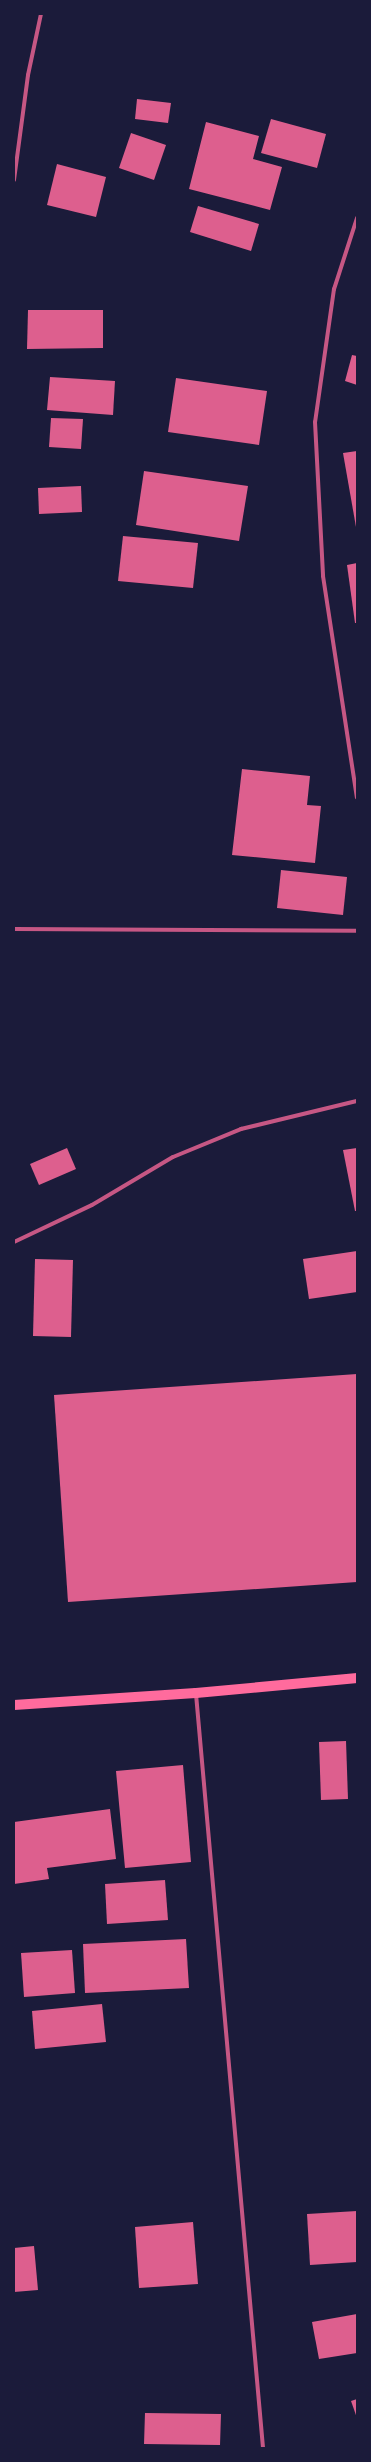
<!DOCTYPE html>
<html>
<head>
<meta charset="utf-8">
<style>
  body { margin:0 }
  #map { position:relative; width:371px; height:2462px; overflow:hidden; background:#1b1b3a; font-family:"Varela Round",sans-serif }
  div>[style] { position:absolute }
  .building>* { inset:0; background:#dd5f8e }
  .minor>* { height:4px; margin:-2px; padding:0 2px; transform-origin:2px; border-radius:2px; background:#c65784 }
  .primary>* { height:10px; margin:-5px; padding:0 5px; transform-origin:5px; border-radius:5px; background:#ff6b9d }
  span { translate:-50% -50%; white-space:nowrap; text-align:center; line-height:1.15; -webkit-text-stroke:3px #1b1b3a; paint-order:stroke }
  .frame { position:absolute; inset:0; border:15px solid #1b1b3a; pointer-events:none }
</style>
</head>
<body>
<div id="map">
  <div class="building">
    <i style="clip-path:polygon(137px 99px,171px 103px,168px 123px,135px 119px)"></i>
    <i style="clip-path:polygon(271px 119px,326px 134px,317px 168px,261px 153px)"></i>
    <i style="clip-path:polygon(206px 122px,259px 136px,253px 159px,282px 167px,270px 210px,189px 189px)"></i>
    <i style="clip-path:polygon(131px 133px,166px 145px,154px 180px,119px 168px)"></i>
    <i style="clip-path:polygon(57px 164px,106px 177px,96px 217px,47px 205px)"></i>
    <i style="clip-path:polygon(198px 206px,259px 224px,251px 251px,190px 232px)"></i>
    <i style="clip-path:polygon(28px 310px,103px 310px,103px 348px,27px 349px)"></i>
    <i style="clip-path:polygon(352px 355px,357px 356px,357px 385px,345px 381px)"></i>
    <i style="clip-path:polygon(50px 377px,115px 381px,113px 415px,47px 410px)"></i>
    <i style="clip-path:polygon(176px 378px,267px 391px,259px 445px,168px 432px)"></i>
    <i style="clip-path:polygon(51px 418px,83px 419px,81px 449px,49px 447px)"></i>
    <i style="clip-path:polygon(357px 451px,357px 526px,356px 527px,343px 453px)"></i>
    <i style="clip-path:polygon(144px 471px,248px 486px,239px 541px,136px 525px)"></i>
    <i style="clip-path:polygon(81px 486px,82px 512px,39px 514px,38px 488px)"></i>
    <i style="clip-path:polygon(123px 536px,198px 543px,193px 588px,118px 581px)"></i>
    <i style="clip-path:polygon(357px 563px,357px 623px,355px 623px,347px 565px)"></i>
    <i style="clip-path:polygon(242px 769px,310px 776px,307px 805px,321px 806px,315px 863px,232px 855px)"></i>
    <i style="clip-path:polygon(281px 870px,347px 877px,343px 915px,277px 908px)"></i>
    <i style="clip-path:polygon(67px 1148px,76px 1169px,39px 1185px,30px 1164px)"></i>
    <i style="clip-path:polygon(357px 1148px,357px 1211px,355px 1211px,343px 1150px)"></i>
    <i style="clip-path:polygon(357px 1251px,357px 1292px,309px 1299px,303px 1259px)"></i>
    <i style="clip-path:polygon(35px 1259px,73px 1260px,71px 1337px,33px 1336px)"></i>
    <i style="clip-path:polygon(357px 1374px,357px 1582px,68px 1602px,54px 1395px)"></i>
    <i style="clip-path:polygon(346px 1741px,348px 1799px,321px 1800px,319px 1742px)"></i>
    <i style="clip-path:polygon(183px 1765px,191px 1862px,125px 1868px,116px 1771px)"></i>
    <i style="clip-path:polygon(110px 1809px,116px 1859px,47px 1868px,49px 1879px,14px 1884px,14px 1822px)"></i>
    <i style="clip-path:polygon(165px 1880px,168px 1920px,107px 1924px,105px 1884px)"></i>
    <i style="clip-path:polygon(186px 1939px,189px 1988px,85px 1993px,83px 1944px)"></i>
    <i style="clip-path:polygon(72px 1950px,75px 1993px,24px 1997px,21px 1953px)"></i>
    <i style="clip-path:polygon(102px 2004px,106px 2042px,35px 2049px,32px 2011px)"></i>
    <i style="clip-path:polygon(357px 2211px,357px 2262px,310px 2265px,307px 2214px)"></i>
    <i style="clip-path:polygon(193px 2222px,198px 2284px,139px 2288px,135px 2227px)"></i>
    <i style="clip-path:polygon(34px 2246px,38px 2290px,14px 2292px,14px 2248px)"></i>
    <i style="clip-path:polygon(357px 2314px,357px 2353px,319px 2359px,312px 2322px)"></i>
    <i style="clip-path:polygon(357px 2399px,357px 2418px,351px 2401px)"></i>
    <i style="clip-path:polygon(145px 2413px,221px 2414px,220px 2445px,144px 2444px)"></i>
  </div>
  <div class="minor">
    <i style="left:14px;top:180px;width:106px;rotate:-82.4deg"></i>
    <i style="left:28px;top:75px;width:62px;rotate:-78deg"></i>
    <i style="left:357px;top:218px;width:75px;rotate:107.9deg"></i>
    <i style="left:334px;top:289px;width:134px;rotate:98.1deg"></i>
    <i style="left:315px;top:422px;width:154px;rotate:87deg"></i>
    <i style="left:323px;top:576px;width:224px;rotate:81.3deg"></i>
    <i style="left:14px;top:929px;width:343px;rotate:0.3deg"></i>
    <i style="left:14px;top:1242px;width:86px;rotate:-25.4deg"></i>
    <i style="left:92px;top:1205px;width:94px;rotate:-30.7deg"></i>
    <i style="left:173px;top:1157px;width:74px;rotate:-22.4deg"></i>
    <i style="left:241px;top:1129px;width:119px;rotate:-13.6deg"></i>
    <i style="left:196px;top:1694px;width:757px;rotate:84.92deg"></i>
  </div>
  <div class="primary">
    <i style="left:14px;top:1705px;width:182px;rotate:-3.8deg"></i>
    <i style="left:196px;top:1693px;width:162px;rotate:-5.3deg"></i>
  </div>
  <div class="frame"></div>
</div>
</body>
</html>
